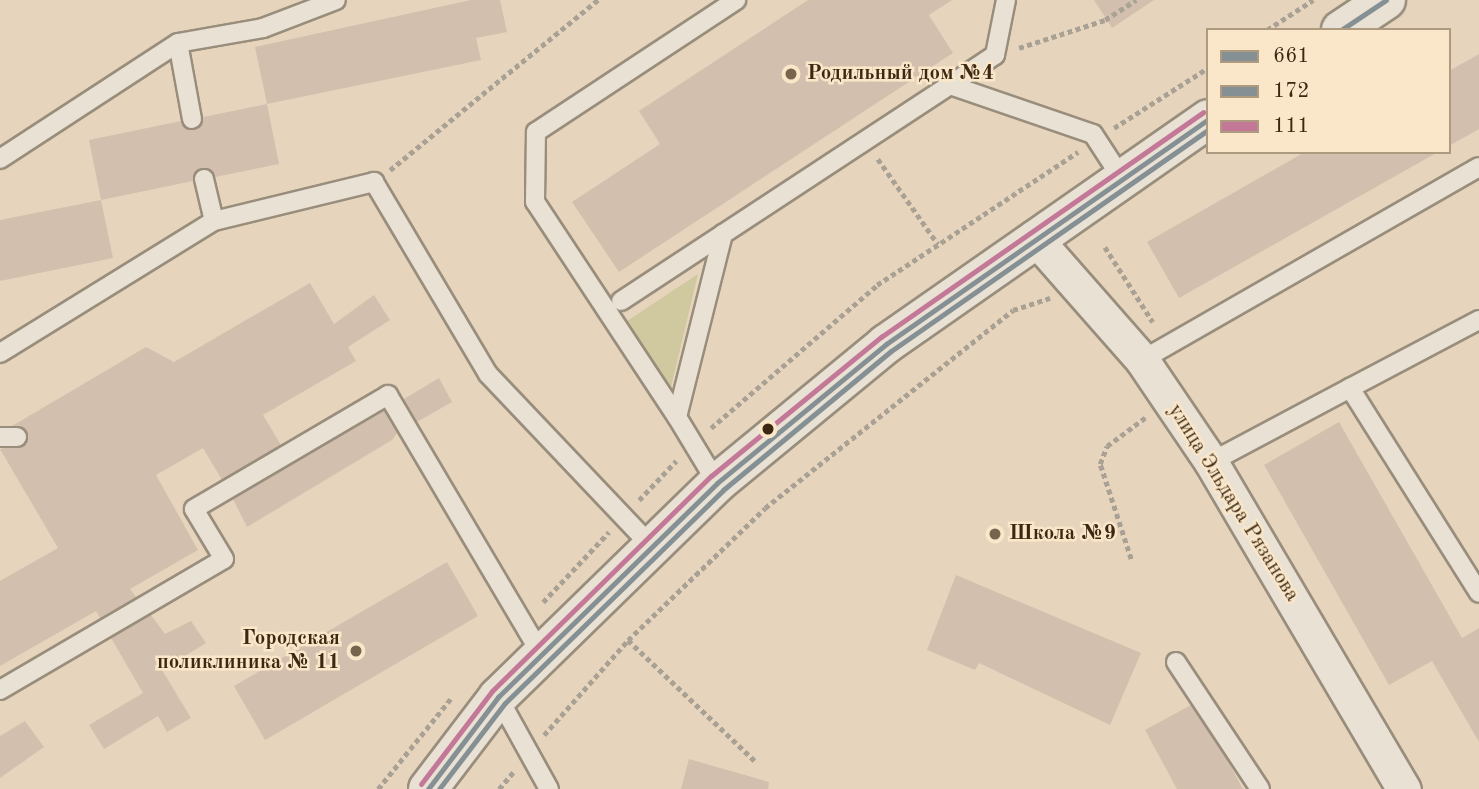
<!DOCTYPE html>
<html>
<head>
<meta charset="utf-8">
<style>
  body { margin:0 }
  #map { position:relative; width:1479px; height:789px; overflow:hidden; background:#e6d5bc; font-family:"Old Standard TT",serif }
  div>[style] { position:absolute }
  .green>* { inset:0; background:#d0c89f }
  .building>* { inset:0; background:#d2bfae }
  .path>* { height:4.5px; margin-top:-2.25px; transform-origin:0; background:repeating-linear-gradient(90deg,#aaa195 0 5px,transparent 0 8.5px) }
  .roads { filter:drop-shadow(2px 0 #998d7c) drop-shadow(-2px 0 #998d7c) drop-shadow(0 2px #998d7c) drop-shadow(0 -2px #998d7c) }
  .service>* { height:18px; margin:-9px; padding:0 9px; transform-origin:9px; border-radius:9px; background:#e9e1d4 }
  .minor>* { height:33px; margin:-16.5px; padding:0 16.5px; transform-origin:16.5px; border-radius:16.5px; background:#e9e1d4 }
  .tertiary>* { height:38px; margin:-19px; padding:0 19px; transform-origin:19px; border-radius:19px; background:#e9e1d4 }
  .bus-1>* { height:5px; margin:-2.5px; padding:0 2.5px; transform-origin:2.5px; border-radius:2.5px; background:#859094 }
  .bus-2>* { height:5px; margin:-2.5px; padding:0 2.5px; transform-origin:2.5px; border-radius:2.5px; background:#859094 }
  .bus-3>* { height:5px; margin:-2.5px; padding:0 2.5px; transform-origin:2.5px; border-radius:2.5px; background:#c47898 }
  .dots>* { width:19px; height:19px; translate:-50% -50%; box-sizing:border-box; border:4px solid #fae6c8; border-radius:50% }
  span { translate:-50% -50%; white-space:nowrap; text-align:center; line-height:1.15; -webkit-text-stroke:5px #fae6c8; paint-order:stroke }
  .poi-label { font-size:21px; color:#3b2712; font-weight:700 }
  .left { translate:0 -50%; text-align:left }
  .right { translate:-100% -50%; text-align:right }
  .street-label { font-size:21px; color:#3b2712 }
  .legend { position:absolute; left:1206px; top:28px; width:245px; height:126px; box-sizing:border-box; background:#fae6c8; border:2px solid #ae9a7f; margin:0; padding:9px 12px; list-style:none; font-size:21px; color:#3b2712 }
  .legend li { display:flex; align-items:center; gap:14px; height:35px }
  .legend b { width:35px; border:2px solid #ae9a7f }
</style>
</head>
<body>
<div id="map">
  <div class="green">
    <i style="clip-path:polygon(698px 274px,671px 387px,627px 321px)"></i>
  </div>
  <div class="building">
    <i style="clip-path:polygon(471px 0,500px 0,507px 32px,476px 38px,481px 60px,267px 104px,255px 47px)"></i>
    <i style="clip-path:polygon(808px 0,952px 0,929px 15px,953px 53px,619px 272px,572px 202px,660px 144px,639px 111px)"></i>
    <i style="clip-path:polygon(1094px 0,1154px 0,1112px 28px)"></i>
    <i style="clip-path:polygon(1479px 54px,1479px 129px,1449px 146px,1449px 71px)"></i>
    <i style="clip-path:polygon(267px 104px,279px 164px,215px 177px,202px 168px,193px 181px,101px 200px,89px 140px,181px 121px,195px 130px,203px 117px)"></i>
    <i style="clip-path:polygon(1305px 152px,1438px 152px,1179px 298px,1147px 242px)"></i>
    <i style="clip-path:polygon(101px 200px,113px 258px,0 281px,0 220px)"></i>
    <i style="clip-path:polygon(310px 283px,334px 324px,374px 295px,390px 320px,348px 347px,356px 361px,263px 415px,281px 445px,222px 480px,203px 448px,156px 475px,198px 550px,130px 589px,136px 597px,100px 618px,96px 611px,0 666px,0 581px,58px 548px,0 449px,27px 442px,26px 431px,12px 426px,146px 347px,174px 362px)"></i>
    <i style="clip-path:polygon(439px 378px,452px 402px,417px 422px,404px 399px)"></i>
    <i style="clip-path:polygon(384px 411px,397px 433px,392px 440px,247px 527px,233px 499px)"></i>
    <i style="clip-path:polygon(1339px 422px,1462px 638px,1479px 628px,1479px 742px,1432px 661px,1389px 685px,1264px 465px)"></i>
    <i style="clip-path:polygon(447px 562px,478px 616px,265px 740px,234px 686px)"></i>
    <i style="clip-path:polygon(956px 575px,1141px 653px,1110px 725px,979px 663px,975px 670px,927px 650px)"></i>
    <i style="clip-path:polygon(151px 615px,165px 634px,191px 621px,206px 643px,162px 670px,191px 718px,167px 732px,158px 716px,104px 749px,89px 725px,143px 693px,111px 638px)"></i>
    <i style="clip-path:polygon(1191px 705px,1226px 758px,1243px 789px,1177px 789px,1145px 730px)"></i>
    <i style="clip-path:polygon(25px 721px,44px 747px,0 778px,0 736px)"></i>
    <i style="clip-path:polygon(689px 759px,769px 782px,768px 789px,681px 789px)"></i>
  </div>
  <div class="path">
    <i style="left:1267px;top:30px;width:55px;rotate:-33.1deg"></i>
    <i style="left:1019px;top:48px;width:90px;rotate:-18deg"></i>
    <i style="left:1105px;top:20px;width:37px;rotate:-33deg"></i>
    <i style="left:1114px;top:128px;width:112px;rotate:-32.6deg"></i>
    <i style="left:878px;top:159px;width:104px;rotate:54.8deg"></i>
    <i style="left:390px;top:170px;width:269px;rotate:-39.3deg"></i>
    <i style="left:1105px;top:247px;width:89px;rotate:57.4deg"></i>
    <i style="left:711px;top:428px;width:219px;rotate:-40.7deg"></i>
    <i style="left:877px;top:285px;width:241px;rotate:-33.5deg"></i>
    <i style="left:639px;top:500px;width:54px;rotate:-46.5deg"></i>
    <i style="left:1131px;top:559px;width:100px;rotate:-108.1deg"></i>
    <i style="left:1100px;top:464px;width:19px;rotate:-69deg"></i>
    <i style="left:1107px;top:446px;width:49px;rotate:-36.6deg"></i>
    <i style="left:543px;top:602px;width:96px;rotate:-46.7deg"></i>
    <i style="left:628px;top:640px;width:175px;rotate:43.6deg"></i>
    <i style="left:544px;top:735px;width:127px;rotate:-48.5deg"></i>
    <i style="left:628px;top:640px;width:190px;rotate:-43.9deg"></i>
    <i style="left:765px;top:508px;width:317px;rotate:-38.6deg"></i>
    <i style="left:1013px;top:310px;width:39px;rotate:-18deg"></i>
    <i style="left:378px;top:789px;width:118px;rotate:-51.2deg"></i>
    <i style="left:499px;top:789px;width:23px;rotate:-50deg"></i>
  </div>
  <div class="roads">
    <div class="service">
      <i style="left:950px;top:85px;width:54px;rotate:-33.7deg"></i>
      <i style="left:995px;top:55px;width:56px;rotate:-78.7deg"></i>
      <i style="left:192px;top:119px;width:77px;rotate:-100.4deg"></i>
      <i style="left:178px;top:43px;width:86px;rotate:-10deg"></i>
      <i style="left:263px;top:28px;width:78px;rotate:-21deg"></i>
      <i style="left:0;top:159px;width:212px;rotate:-33.1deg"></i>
      <i style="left:204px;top:179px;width:43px;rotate:76.6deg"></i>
      <i style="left:214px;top:221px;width:165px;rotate:-13.7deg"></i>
      <i style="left:374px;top:182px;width:223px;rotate:59.3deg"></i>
      <i style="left:488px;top:374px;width:236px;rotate:46.5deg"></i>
      <i style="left:621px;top:301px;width:394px;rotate:-33.3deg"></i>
      <i style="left:950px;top:85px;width:151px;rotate:18.9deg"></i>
      <i style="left:1093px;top:134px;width:51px;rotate:56.9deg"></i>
      <i style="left:0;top:353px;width:251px;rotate:-31.7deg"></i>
      <i style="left:1142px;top:360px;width:388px;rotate:-29.8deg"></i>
      <i style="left:1350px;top:388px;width:146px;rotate:-27.8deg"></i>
      <i style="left:677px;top:417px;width:258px;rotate:-123.4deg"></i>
      <i style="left:535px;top:202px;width:70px;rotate:-89.2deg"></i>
      <i style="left:536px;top:132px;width:240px;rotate:-33.4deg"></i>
      <i style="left:0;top:437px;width:17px"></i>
      <i style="left:1211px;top:462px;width:157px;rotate:-28deg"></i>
      <i style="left:1350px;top:388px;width:242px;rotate:57.8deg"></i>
      <i style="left:717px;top:483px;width:77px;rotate:-121.2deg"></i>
      <i style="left:677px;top:417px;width:189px;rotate:-75.9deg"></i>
      <i style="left:1176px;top:662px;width:152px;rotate:56.5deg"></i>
      <i style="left:0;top:690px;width:259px;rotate:-30.3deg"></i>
      <i style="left:224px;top:559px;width:58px;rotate:-121deg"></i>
      <i style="left:194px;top:509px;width:225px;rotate:-30.4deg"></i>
      <i style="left:388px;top:395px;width:301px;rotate:59.4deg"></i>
      <i style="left:498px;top:697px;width:105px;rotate:61deg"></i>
    </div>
    <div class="minor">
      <i style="left:1034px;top:237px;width:164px;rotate:48.7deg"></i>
      <i style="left:1142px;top:360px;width:123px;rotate:55.9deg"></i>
      <i style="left:1211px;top:462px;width:380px;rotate:59.5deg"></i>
    </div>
    <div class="tertiary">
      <i style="left:1341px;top:30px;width:54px;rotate:-33.7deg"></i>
      <i style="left:428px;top:789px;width:116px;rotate:-52.7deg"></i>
      <i style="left:498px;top:697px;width:306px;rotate:-44.3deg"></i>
      <i style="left:717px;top:483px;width:219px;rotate:-39.4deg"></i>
      <i style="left:886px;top:344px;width:393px;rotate:-34.9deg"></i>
    </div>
  </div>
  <div class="bus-1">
    <i style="left:1341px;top:30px;width:54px;rotate:-33.7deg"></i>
    <i style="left:428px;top:789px;width:116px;rotate:-52.7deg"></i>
    <i style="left:498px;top:697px;width:306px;rotate:-44.3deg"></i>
    <i style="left:717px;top:483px;width:219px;rotate:-39.4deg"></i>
    <i style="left:886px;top:344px;width:393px;rotate:-34.9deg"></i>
  </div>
  <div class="bus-2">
    <i style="left:439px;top:789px;width:108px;rotate:-52.5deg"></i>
    <i style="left:505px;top:703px;width:305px;rotate:-44.3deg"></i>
    <i style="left:723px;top:490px;width:218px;rotate:-39.6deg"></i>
    <i style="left:891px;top:351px;width:386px;rotate:-34.9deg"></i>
  </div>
  <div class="bus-3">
    <i style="left:421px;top:784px;width:117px;rotate:-52.6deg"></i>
    <i style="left:492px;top:691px;width:307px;rotate:-44.5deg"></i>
    <i style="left:711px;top:476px;width:220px;rotate:-39.3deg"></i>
    <i style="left:881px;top:337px;width:393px;rotate:-34.9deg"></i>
  </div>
  <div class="dots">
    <i style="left:791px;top:74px;background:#77644e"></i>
    <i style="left:768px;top:429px;background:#3b2712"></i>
    <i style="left:995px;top:534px;background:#77644e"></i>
    <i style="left:356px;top:651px;background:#77644e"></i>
  </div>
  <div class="poi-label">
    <span class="left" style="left:807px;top:74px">Родильный дом №4</span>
    <span class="left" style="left:1009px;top:534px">Школа №9</span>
    <span class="right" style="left:340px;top:651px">Городская<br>поликлиника № 11</span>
  </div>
  <div class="street-label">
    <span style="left:1233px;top:503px;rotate:58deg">улица Эльдара Рязанова</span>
  </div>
  <ul class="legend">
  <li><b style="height:9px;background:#859094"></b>661</li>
  <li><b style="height:9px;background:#859094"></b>172</li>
  <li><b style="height:9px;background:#c47898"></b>111</li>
  </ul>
</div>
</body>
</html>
